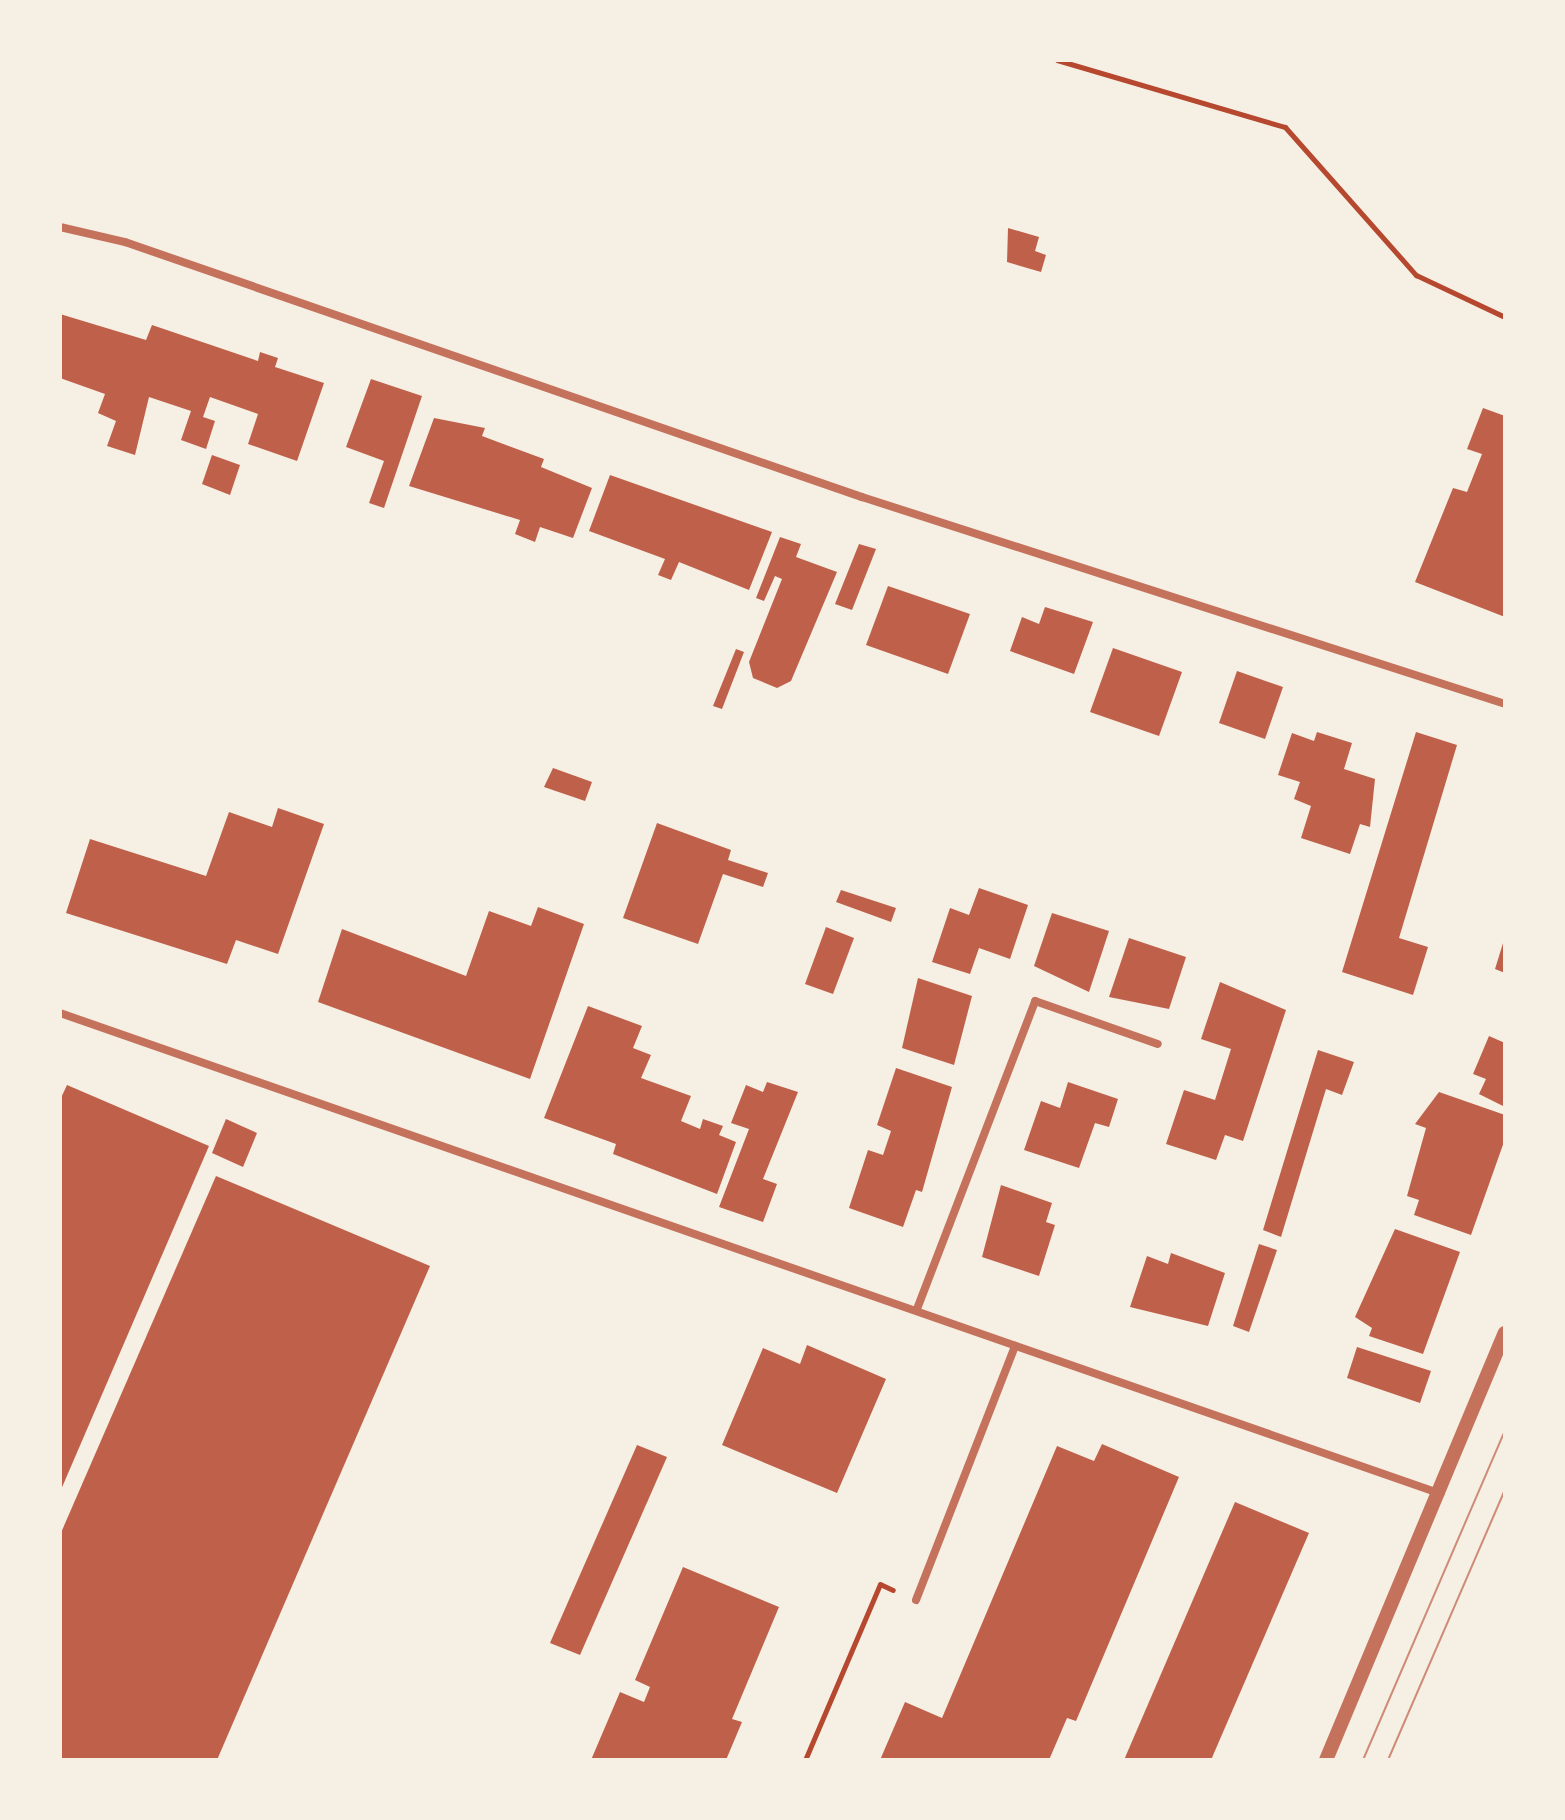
<!DOCTYPE html>
<html>
<head>
<meta charset="utf-8">
<style>
  body { margin:0 }
  #map { position:relative; width:1565px; height:1820px; overflow:hidden; background:#f6efe4; font-family:"Archivo Narrow",sans-serif }
  div>[style] { position:absolute }
  .building>* { inset:0; background:#bf614a }
  .path>* { height:5px; margin:-2.5px; padding:0 2.5px; transform-origin:2.5px; border-radius:2.5px; background:#b5482f }
  .minor>* { height:8px; margin:-4px; padding:0 4px; transform-origin:4px; border-radius:4px; background:#c5725c }
  .tertiary>* { height:14px; margin:-7px; padding:0 7px; transform-origin:7px; border-radius:7px; background:#c5725c }
  .tram>* { height:2px; margin:-1px; padding:0 1px; transform-origin:1px; border-radius:1px; background:#cf8b77 }
  span { translate:-50% -50%; white-space:nowrap; text-align:center; line-height:1.15; -webkit-text-stroke:6px #f6efe4; paint-order:stroke }
  .frame { position:absolute; inset:0; border:62px solid #f6efe4; pointer-events:none }
</style>
</head>
<body>
<div id="map">
  <div class="building">
    <i style="clip-path:polygon(1008px 228px,1039px 237px,1035px 251px,1046px 255px,1041px 272px,1007px 262px)"></i>
    <i style="clip-path:polygon(60px 314px,146px 340px,152px 325px,258px 361px,260px 352px,278px 358px,275px 367px,324px 383px,297px 461px,248px 444px,258px 414px,210px 397px,203px 417px,215px 421px,206px 449px,181px 440px,191px 411px,149px 397px,135px 455px,107px 446px,116px 421px,98px 413px,105px 394px,60px 378px)"></i>
    <i style="clip-path:polygon(371px 379px,422px 396px,384px 508px,369px 503px,384px 461px,346px 447px)"></i>
    <i style="clip-path:polygon(1483px 408px,1505px 416px,1505px 617px,1415px 582px,1453px 488px,1467px 492px,1482px 454px,1467px 449px)"></i>
    <i style="clip-path:polygon(434px 418px,485px 428px,482px 436px,544px 459px,541px 467px,592px 488px,573px 538px,540px 527px,535px 542px,515px 534px,520px 520px,409px 486px)"></i>
    <i style="clip-path:polygon(212px 455px,240px 465px,230px 495px,202px 484px)"></i>
    <i style="clip-path:polygon(610px 475px,772px 532px,749px 590px,679px 562px,671px 580px,658px 575px,665px 559px,589px 531px)"></i>
    <i style="clip-path:polygon(780px 537px,801px 544px,796px 557px,837px 572px,791px 681px,777px 688px,753px 678px,749px 662px,782px 579px,775px 576px,764px 601px,756px 598px)"></i>
    <i style="clip-path:polygon(859px 544px,876px 549px,852px 610px,835px 604px)"></i>
    <i style="clip-path:polygon(888px 586px,970px 614px,948px 674px,866px 645px)"></i>
    <i style="clip-path:polygon(1045px 607px,1093px 622px,1074px 674px,1010px 651px,1022px 617px,1039px 624px)"></i>
    <i style="clip-path:polygon(1113px 648px,1182px 672px,1159px 736px,1090px 712px)"></i>
    <i style="clip-path:polygon(736px 649px,744px 652px,722px 709px,713px 706px)"></i>
    <i style="clip-path:polygon(1237px 671px,1283px 687px,1265px 739px,1219px 723px)"></i>
    <i style="clip-path:polygon(1317px 732px,1352px 743px,1344px 769px,1375px 779px,1370px 827px,1360px 824px,1350px 854px,1301px 838px,1311px 806px,1294px 799px,1300px 782px,1278px 775px,1292px 733px,1314px 741px)"></i>
    <i style="clip-path:polygon(1416px 732px,1457px 745px,1399px 938px,1428px 947px,1413px 995px,1342px 972px)"></i>
    <i style="clip-path:polygon(553px 768px,592px 782px,585px 801px,544px 787px)"></i>
    <i style="clip-path:polygon(278px 808px,324px 824px,278px 954px,236px 940px,227px 964px,66px 913px,90px 839px,206px 876px,229px 812px,272px 827px)"></i>
    <i style="clip-path:polygon(657px 823px,731px 850px,728px 860px,768px 873px,763px 887px,723px 874px,698px 944px,623px 918px)"></i>
    <i style="clip-path:polygon(979px 888px,1028px 905px,1010px 959px,979px 948px,970px 974px,932px 962px,950px 908px,969px 915px)"></i>
    <i style="clip-path:polygon(841px 890px,896px 908px,891px 922px,836px 902px)"></i>
    <i style="clip-path:polygon(538px 907px,584px 924px,530px 1079px,318px 1002px,342px 929px,466px 976px,489px 911px,531px 926px)"></i>
    <i style="clip-path:polygon(1052px 913px,1109px 931px,1089px 992px,1034px 966px)"></i>
    <i style="clip-path:polygon(826px 927px,854px 938px,833px 994px,805px 984px)"></i>
    <i style="clip-path:polygon(1129px 938px,1186px 957px,1169px 1009px,1109px 997px)"></i>
    <i style="clip-path:polygon(1504px 940px,1505px 940px,1505px 973px,1495px 969px)"></i>
    <i style="clip-path:polygon(918px 978px,972px 996px,954px 1065px,902px 1048px)"></i>
    <i style="clip-path:polygon(1220px 982px,1286px 1010px,1243px 1141px,1225px 1135px,1216px 1160px,1166px 1144px,1184px 1090px,1215px 1100px,1231px 1049px,1201px 1039px)"></i>
    <i style="clip-path:polygon(588px 1006px,642px 1026px,633px 1048px,651px 1055px,641px 1078px,691px 1096px,681px 1121px,700px 1129px,703px 1119px,723px 1126px,719px 1135px,736px 1142px,717px 1194px,613px 1154px,616px 1144px,544px 1118px)"></i>
    <i style="clip-path:polygon(1489px 1036px,1505px 1043px,1505px 1107px,1479px 1094px,1486px 1079px,1473px 1074px)"></i>
    <i style="clip-path:polygon(1318px 1050px,1354px 1062px,1342px 1095px,1326px 1089px,1281px 1237px,1263px 1230px)"></i>
    <i style="clip-path:polygon(896px 1068px,952px 1087px,922px 1192px,916px 1190px,903px 1227px,849px 1208px,868px 1150px,883px 1155px,891px 1131px,877px 1125px)"></i>
    <i style="clip-path:polygon(767px 1082px,798px 1092px,763px 1179px,777px 1184px,763px 1222px,719px 1207px,749px 1129px,731px 1123px,746px 1085px,763px 1092px)"></i>
    <i style="clip-path:polygon(1068px 1082px,1118px 1099px,1109px 1127px,1095px 1123px,1079px 1168px,1024px 1150px,1041px 1101px,1060px 1108px)"></i>
    <i style="clip-path:polygon(67px 1085px,209px 1146px,60px 1492px,60px 1100px)"></i>
    <i style="clip-path:polygon(1439px 1092px,1505px 1115px,1505px 1139px,1471px 1235px,1414px 1215px,1419px 1200px,1407px 1196px,1426px 1128px,1415px 1124px)"></i>
    <i style="clip-path:polygon(226px 1119px,257px 1133px,243px 1167px,212px 1153px)"></i>
    <i style="clip-path:polygon(216px 1176px,430px 1266px,217px 1760px,60px 1760px,60px 1535px)"></i>
    <i style="clip-path:polygon(1001px 1185px,1052px 1203px,1046px 1222px,1055px 1225px,1039px 1276px,982px 1257px)"></i>
    <i style="clip-path:polygon(1395px 1229px,1460px 1252px,1423px 1354px,1369px 1336px,1372px 1328px,1355px 1317px)"></i>
    <i style="clip-path:polygon(1259px 1244px,1277px 1250px,1249px 1332px,1233px 1326px)"></i>
    <i style="clip-path:polygon(1171px 1253px,1225px 1273px,1208px 1326px,1130px 1307px,1147px 1256px,1168px 1264px)"></i>
    <i style="clip-path:polygon(807px 1345px,886px 1379px,837px 1493px,722px 1445px,763px 1348px,800px 1364px)"></i>
    <i style="clip-path:polygon(1357px 1347px,1431px 1371px,1420px 1403px,1347px 1378px)"></i>
    <i style="clip-path:polygon(1102px 1444px,1179px 1477px,1076px 1721px,1067px 1718px,1049px 1760px,880px 1760px,905px 1702px,942px 1718px,1057px 1446px,1094px 1461px)"></i>
    <i style="clip-path:polygon(637px 1445px,667px 1457px,580px 1655px,550px 1643px)"></i>
    <i style="clip-path:polygon(1235px 1502px,1309px 1533px,1211px 1760px,1124px 1760px)"></i>
    <i style="clip-path:polygon(683px 1567px,779px 1607px,732px 1719px,742px 1722px,726px 1760px,591px 1760px,620px 1692px,644px 1702px,650px 1687px,635px 1680px)"></i>
  </div>
  <div class="path">
    <i style="left:1057px;top:60px;width:238px;rotate:16.4deg"></i>
    <i style="left:1285px;top:127px;width:198px;rotate:48.5deg"></i>
    <i style="left:1416px;top:275px;width:98px;rotate:25.3deg"></i>
    <i style="left:805px;top:1760px;width:191px;rotate:-66.9deg"></i>
    <i style="left:880px;top:1584px;width:14px;rotate:25deg"></i>
  </div>
  <div class="minor">
    <i style="left:60px;top:227px;width:67px;rotate:13deg"></i>
    <i style="left:125px;top:242px;width:780px;rotate:19.09deg"></i>
    <i style="left:862px;top:497px;width:675px;rotate:17.84deg"></i>
    <i style="left:60px;top:1013px;width:1462px;rotate:19.2deg"></i>
    <i style="left:917px;top:1309px;width:330px;rotate:-69deg"></i>
    <i style="left:1035px;top:1001px;width:130px;rotate:19.3deg"></i>
    <i style="left:916px;top:1600px;width:273px;rotate:-68.7deg"></i>
  </div>
  <div class="tertiary">
    <i style="left:1326px;top:1760px;width:463px;rotate:-67.3deg"></i>
  </div>
  <div class="tram">
    <i style="left:1363px;top:1760px;width:359px;rotate:-66.7deg"></i>
    <i style="left:1388px;top:1760px;width:295px;rotate:-66.6deg"></i>
  </div>
  <div class="frame"></div>
</div>
</body>
</html>
